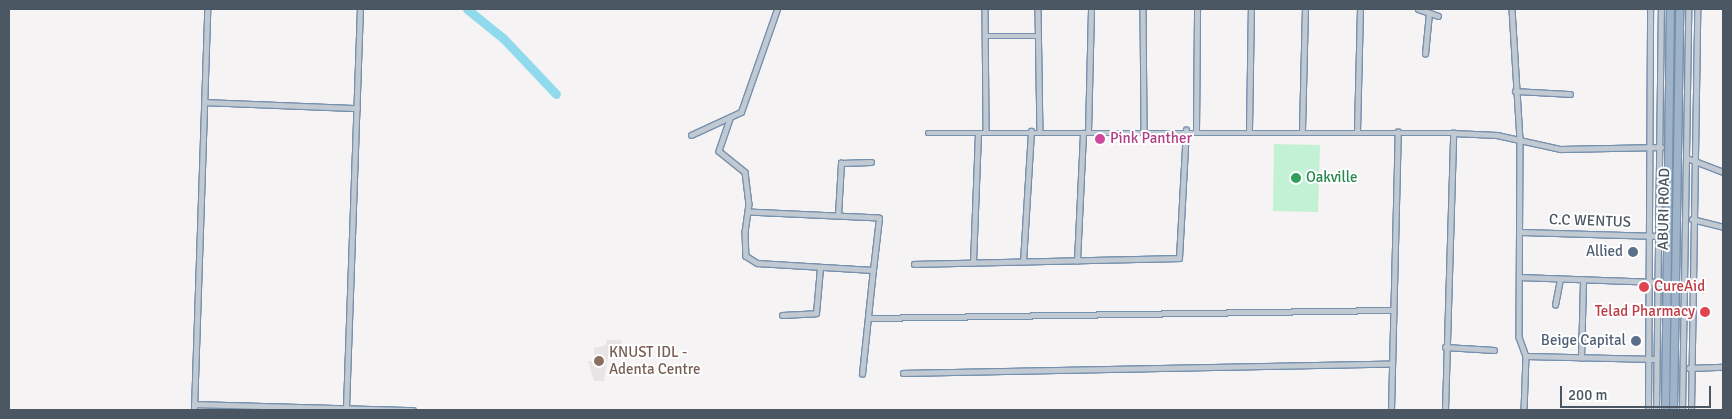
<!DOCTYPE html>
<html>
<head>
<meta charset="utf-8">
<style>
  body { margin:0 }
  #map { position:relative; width:1732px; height:419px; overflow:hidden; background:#f5f3f3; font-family:Signika,sans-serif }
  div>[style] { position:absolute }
  .education>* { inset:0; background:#e6e4e5 }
  .green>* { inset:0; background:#c3f1d5 }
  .river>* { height:9px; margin:-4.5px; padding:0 4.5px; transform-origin:4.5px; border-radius:4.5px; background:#90daee }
  .roads { filter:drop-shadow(1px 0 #7690ad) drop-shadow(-1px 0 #7690ad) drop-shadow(0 1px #7690ad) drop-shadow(0 -1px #7690ad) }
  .minor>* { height:4.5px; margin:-2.25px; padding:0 2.25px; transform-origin:2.25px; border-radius:2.25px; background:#c1cad2 }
  .trunk>* { height:7px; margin:-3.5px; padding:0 3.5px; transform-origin:3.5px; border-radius:3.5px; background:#9fb4c9 }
  .dots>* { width:14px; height:14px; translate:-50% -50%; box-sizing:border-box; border:2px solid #fff; border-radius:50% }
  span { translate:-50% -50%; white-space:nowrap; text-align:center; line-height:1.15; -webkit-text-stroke:4px #fff; paint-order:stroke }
  .hotel-label { font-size:15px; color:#b23c85 }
  .left { translate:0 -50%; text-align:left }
  .leisure-label { font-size:15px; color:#27864d }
  .street-label { font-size:15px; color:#4a5661 }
  .service-label { font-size:15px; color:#4e5e75 }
  .right { translate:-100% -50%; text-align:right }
  .health-label { font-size:15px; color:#be3a42 }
  .education-label { font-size:15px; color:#785e54 }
  .frame { position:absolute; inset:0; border:10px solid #4a5661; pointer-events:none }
  .scale { position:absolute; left:1560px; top:386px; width:151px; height:22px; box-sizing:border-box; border:2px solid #4a5661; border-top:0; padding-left:6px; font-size:15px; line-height:18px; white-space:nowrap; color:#4a5661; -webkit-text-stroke:4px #fff; paint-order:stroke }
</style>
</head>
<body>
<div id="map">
  <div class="education">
    <i style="clip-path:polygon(607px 340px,621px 340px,626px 356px,608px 356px,604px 381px,594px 381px,588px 361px,594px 361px,594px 348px,606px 345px)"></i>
  </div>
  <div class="green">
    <i style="clip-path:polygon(1274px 144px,1320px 145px,1318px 212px,1273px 211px)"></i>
  </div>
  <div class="river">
    <i style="left:467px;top:9px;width:46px;rotate:38.9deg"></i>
    <i style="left:503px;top:38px;width:77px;rotate:46.6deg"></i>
  </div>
  <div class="roads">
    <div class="minor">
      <i style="left:985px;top:9px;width:122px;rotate:89.5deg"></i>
      <i style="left:1038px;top:9px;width:122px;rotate:89.1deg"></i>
      <i style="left:1143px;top:9px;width:125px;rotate:89.5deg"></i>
      <i style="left:1418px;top:9px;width:21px;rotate:19deg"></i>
      <i style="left:1512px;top:9px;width:129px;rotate:86.5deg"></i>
      <i style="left:1520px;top:138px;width:199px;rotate:90.3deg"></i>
      <i style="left:1519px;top:337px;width:20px;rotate:70deg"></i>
      <i style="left:1526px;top:356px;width:54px;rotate:92.1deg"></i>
      <i style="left:985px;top:36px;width:53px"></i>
      <i style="left:1425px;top:54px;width:41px;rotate:-84.4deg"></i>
      <i style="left:1515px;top:91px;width:55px;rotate:3.1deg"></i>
      <i style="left:205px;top:102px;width:152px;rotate:2.3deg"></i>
      <i style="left:730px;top:119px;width:34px;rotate:109deg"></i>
      <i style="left:719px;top:151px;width:33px;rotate:39deg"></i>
      <i style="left:745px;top:172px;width:32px;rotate:83deg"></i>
      <i style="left:749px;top:204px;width:27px;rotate:98deg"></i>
      <i style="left:745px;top:231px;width:25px;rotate:88deg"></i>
      <i style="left:746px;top:256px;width:13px;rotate:32deg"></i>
      <i style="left:757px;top:263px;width:116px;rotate:3.5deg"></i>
      <i style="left:873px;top:270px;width:52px;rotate:-83.4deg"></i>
      <i style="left:879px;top:218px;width:131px;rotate:-177.4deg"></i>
      <i style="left:1196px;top:130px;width:121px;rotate:-89.5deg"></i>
      <i style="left:1249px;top:130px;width:121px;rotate:-89.1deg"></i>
      <i style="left:1302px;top:130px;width:121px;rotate:-88.6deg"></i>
      <i style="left:1357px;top:131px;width:122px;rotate:-88.6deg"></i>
      <i style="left:1088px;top:132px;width:123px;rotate:-88.6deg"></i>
      <i style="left:928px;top:133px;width:525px"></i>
      <i style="left:1453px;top:133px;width:44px;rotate:2.6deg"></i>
      <i style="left:1497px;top:135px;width:65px;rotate:12.5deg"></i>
      <i style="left:1560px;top:149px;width:101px;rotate:-1.1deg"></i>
      <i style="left:691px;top:135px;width:55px;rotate:-24.7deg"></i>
      <i style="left:741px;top:112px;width:109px;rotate:-70.7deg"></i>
      <i style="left:1687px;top:158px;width:39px;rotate:21deg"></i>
      <i style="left:838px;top:215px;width:52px;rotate:-86.7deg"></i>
      <i style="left:841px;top:163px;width:30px;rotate:-2deg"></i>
      <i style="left:1692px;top:219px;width:32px;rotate:14deg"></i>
      <i style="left:1521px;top:232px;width:138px;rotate:1.7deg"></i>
      <i style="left:1077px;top:261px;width:128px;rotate:-87.3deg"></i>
      <i style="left:1023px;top:262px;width:131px;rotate:-86.5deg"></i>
      <i style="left:973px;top:263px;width:128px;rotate:-87.8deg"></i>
      <i style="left:914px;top:264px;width:265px;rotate:-1.3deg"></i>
      <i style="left:1179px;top:258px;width:128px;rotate:-86.9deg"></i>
      <i style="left:1519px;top:277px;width:139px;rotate:2.1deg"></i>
      <i style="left:1555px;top:305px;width:26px;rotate:-79deg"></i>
      <i style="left:782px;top:315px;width:34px;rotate:-3deg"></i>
      <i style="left:816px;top:313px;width:45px;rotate:-84.9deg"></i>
      <i style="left:869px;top:318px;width:523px;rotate:-0.88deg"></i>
      <i style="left:1445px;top:347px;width:49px;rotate:3.5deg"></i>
      <i style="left:1526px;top:356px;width:130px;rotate:1.3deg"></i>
      <i style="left:1581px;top:358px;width:78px;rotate:-88.5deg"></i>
      <i style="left:1689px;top:368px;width:34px;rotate:-2deg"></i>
      <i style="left:903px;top:373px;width:489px;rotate:-1.1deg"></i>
      <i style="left:862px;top:374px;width:105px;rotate:-84deg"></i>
      <i style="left:194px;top:404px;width:219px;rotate:1.6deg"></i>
      <i style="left:346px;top:408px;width:399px;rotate:-88deg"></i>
      <i style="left:194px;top:410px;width:401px;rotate:-88.1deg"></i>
      <i style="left:1391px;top:410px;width:278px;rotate:-88.6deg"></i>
      <i style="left:1445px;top:410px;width:277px;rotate:-88.3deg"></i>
      <i style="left:1648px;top:410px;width:401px;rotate:-89.7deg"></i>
      <i style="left:1656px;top:410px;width:401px;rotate:-89.3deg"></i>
      <i style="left:1682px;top:410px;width:401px;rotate:-89.1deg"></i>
      <i style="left:1691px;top:410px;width:401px;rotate:-89.1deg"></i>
    </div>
    <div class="trunk">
      <i style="left:1665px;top:410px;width:401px;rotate:-89.3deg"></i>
      <i style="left:1673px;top:410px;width:401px;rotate:-89.1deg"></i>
    </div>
  </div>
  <div class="dots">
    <i style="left:1100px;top:139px;background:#d1479c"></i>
    <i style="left:1296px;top:178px;background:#2e9e5b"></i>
    <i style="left:1633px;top:252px;background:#5c6f8a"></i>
    <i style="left:1644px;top:287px;background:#e0444e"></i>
    <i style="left:1705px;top:312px;background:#e0444e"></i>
    <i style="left:1636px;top:341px;background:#5c6f8a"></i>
    <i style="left:599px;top:361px;background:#8d6e63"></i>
  </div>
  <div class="hotel-label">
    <span class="left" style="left:1110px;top:139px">Pink Panther</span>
  </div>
  <div class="leisure-label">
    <span class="left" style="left:1306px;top:178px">Oakville</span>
  </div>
  <div class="street-label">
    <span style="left:1664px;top:209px;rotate:-89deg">ABURI ROAD</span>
    <span style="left:1590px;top:221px;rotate:2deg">C.C WENTUS</span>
  </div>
  <div class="service-label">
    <span class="right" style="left:1623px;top:252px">Allied</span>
    <span class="right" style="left:1626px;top:341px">Beige Capital</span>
  </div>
  <div class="health-label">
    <span class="left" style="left:1654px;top:287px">CureAid</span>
    <span class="right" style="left:1695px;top:312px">Telad Pharmacy</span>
  </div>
  <div class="education-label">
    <span class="left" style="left:609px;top:361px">KNUST IDL -<br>Adenta Centre</span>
  </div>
  <div class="frame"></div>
  <div class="scale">200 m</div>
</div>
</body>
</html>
